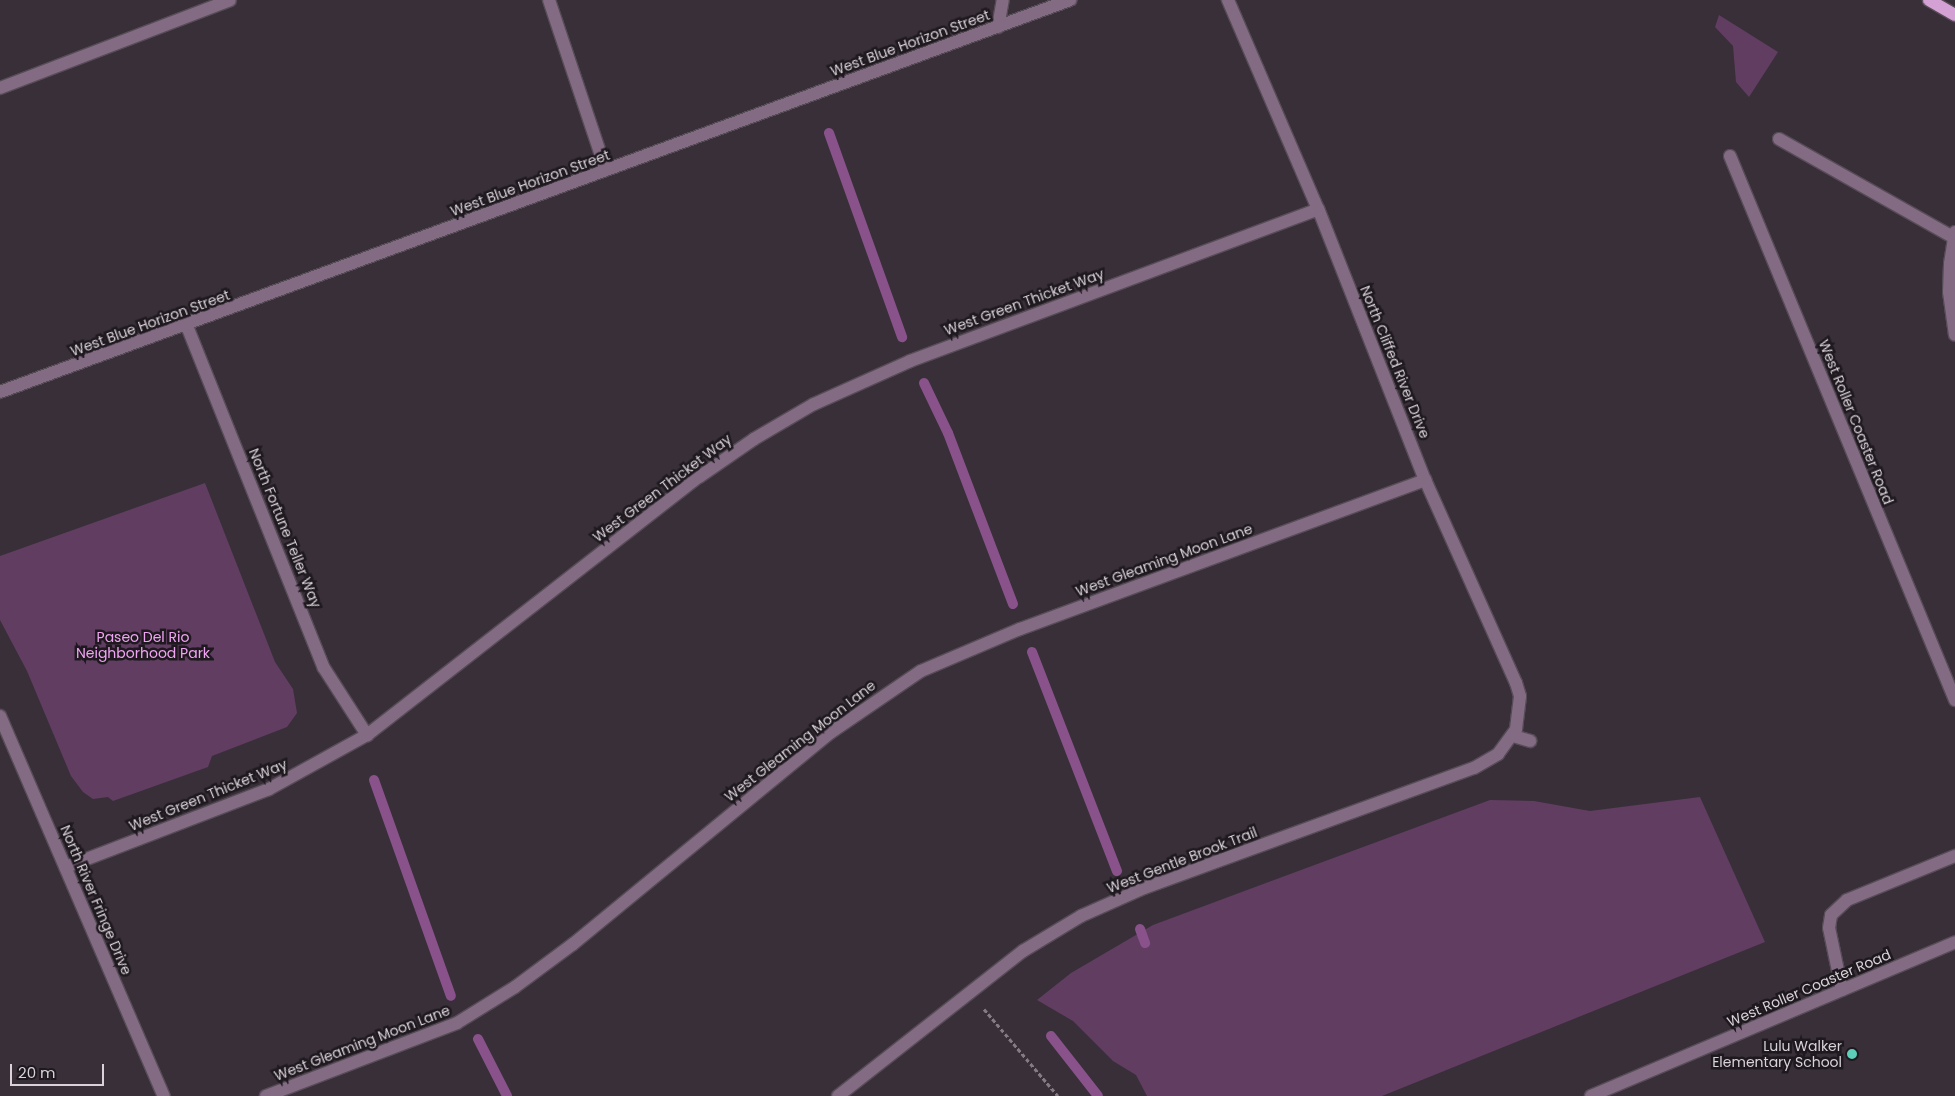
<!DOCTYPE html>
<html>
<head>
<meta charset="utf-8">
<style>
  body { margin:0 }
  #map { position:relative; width:1955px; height:1096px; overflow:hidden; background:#392f39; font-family:Poppins,sans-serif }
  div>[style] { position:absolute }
  .green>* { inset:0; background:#613d61 }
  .stream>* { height:10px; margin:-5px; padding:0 5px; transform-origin:5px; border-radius:5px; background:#89528b }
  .path>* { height:3px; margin-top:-1.5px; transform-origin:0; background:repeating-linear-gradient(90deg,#847b84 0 4px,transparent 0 6.5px) }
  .roads { filter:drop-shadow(1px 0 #564c56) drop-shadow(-1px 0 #564c56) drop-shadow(0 1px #564c56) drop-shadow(0 -1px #564c56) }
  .minor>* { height:12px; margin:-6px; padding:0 6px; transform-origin:6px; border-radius:6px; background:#846b84 }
  .major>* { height:12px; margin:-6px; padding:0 6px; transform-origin:6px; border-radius:6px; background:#d4a1d5 }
  .dots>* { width:14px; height:14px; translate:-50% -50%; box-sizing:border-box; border:2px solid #1e191e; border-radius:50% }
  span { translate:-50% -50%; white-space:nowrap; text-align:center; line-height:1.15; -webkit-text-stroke:5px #1e191e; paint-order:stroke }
  .street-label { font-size:14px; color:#d9d2d9 }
  .park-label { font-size:14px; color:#f2a4f4 }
  .poi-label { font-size:14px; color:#d9d2d9 }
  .right { translate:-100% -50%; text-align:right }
  .scale { position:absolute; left:10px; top:1064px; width:94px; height:22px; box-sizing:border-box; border:2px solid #d9d2d9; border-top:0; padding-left:6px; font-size:15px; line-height:18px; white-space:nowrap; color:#d9d2d9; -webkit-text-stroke:4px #1e191e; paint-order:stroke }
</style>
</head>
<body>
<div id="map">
  <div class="green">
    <i style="clip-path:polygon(1719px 15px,1778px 52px,1749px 97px,1736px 82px,1733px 46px,1715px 27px)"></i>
    <i style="clip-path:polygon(205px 483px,275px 662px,293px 689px,297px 713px,287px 727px,212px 756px,208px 767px,113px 801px,108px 797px,93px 799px,83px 792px,71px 776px,27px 671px,0 620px,0 556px)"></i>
    <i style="clip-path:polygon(1700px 797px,1765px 942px,1382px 1096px,1147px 1096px,1136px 1075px,1113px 1061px,1073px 1021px,1037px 1000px,1071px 973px,1153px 925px,1490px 800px,1534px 801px,1590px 811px)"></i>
  </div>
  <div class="stream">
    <i style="left:829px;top:133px;width:217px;rotate:70.3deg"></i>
    <i style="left:924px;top:383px;width:55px;rotate:64.4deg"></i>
    <i style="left:948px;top:433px;width:183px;rotate:69.2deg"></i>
    <i style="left:1032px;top:652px;width:235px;rotate:68.8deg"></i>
    <i style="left:374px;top:780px;width:229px;rotate:70.4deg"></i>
    <i style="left:1140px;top:929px;width:15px;rotate:70deg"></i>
    <i style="left:1051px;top:1036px;width:76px;rotate:51.9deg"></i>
    <i style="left:478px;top:1039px;width:64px;rotate:63deg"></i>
  </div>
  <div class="path">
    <i style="left:984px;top:1009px;width:114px;rotate:49.6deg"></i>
  </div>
  <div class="roads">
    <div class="minor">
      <i style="left:549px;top:0;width:179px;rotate:71.5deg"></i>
      <i style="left:998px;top:27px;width:27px;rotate:-80deg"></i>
      <i style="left:0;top:88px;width:246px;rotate:-20.9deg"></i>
      <i style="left:1779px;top:139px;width:200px;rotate:29.4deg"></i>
      <i style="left:1730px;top:156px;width:589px;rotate:67.53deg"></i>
      <i style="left:1955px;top:232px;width:32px;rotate:99deg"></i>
      <i style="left:1950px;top:264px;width:28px;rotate:92deg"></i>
      <i style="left:1949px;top:292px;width:43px;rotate:82.1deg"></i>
      <i style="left:187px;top:326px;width:368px;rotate:68.2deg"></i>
      <i style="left:324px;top:668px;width:80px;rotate:57.3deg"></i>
      <i style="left:0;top:392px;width:1140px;rotate:-20.12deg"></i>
      <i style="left:0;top:716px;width:414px;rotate:66.7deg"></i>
      <i style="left:1513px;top:736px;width:18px;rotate:16deg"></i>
      <i style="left:66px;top:867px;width:217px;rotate:-21deg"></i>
      <i style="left:269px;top:789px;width:112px;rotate:-28.9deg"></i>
      <i style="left:367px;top:735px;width:420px;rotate:-37.9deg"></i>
      <i style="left:699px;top:477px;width:67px;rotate:-34.6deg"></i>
      <i style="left:754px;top:439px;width:69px;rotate:-30.3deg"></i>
      <i style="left:814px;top:404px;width:105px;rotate:-24.1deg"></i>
      <i style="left:910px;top:361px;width:435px;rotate:-20.4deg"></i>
      <i style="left:1842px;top:990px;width:63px;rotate:-101.8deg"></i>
      <i style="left:1829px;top:928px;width:13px;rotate:-81deg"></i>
      <i style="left:1831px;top:915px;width:22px;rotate:-43deg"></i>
      <i style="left:1847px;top:900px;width:117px;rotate:-22.2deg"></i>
      <i style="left:266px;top:1096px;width:204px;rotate:-20.9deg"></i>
      <i style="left:457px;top:1023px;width:68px;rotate:-31.8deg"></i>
      <i style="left:515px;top:987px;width:72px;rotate:-36.6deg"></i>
      <i style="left:573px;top:944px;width:333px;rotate:-39.4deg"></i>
      <i style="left:830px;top:733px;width:110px;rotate:-34.3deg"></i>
      <i style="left:921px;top:671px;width:108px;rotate:-23deg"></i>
      <i style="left:1020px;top:629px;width:432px;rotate:-20.2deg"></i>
      <i style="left:838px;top:1096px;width:235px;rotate:-38.1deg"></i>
      <i style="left:1023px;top:951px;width:68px;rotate:-31.1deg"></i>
      <i style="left:1081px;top:916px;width:69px;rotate:-24deg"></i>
      <i style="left:1144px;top:888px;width:351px;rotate:-20deg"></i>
      <i style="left:1474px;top:768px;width:28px;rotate:-30deg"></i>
      <i style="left:1498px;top:754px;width:31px;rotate:-54deg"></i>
      <i style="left:1516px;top:729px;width:33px;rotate:-83deg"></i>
      <i style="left:1520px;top:696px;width:14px;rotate:-107deg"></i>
      <i style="left:1516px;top:683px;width:222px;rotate:-114.1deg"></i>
      <i style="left:1425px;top:480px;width:291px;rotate:-111.5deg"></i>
      <i style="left:1318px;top:209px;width:228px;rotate:-113.3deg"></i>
      <i style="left:1591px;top:1096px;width:395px;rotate:-22.9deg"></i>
    </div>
    <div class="major">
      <i style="left:1929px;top:0;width:30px;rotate:30deg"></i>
    </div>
  </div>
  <div class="dots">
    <i style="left:1852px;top:1054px;background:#5dceb8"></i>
  </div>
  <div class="street-label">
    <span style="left:910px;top:43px;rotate:-20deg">West Blue Horizon Street</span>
    <span style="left:530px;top:183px;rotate:-20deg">West Blue Horizon Street</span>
    <span style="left:1024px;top:302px;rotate:-20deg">West Green Thicket Way</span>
    <span style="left:150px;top:323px;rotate:-20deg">West Blue Horizon Street</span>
    <span style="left:1395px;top:362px;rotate:68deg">North Cliffed River Drive</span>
    <span style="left:1856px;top:422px;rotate:68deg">West Roller Coaster Road</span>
    <span style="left:662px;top:488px;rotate:-37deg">West Green Thicket Way</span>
    <span style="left:285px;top:528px;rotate:68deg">North Fortune Teller Way</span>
    <span style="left:1164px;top:560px;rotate:-20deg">West Gleaming Moon Lane</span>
    <span style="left:800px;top:741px;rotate:-38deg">West Gleaming Moon Lane</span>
    <span style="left:208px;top:795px;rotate:-22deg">West Green Thicket Way</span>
    <span style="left:1182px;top:860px;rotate:-21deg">West Gentle Brook Trail</span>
    <span style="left:96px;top:900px;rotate:67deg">North River Fringe Drive</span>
    <span style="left:1809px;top:988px;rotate:-23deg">West Roller Coaster Road</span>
    <span style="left:362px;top:1043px;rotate:-21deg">West Gleaming Moon Lane</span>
  </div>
  <div class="park-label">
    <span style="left:143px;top:645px">Paseo Del Rio<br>Neighborhood Park</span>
  </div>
  <div class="poi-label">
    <span class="right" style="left:1842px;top:1054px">Lulu Walker<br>Elementary School</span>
  </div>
  <div class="scale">20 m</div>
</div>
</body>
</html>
